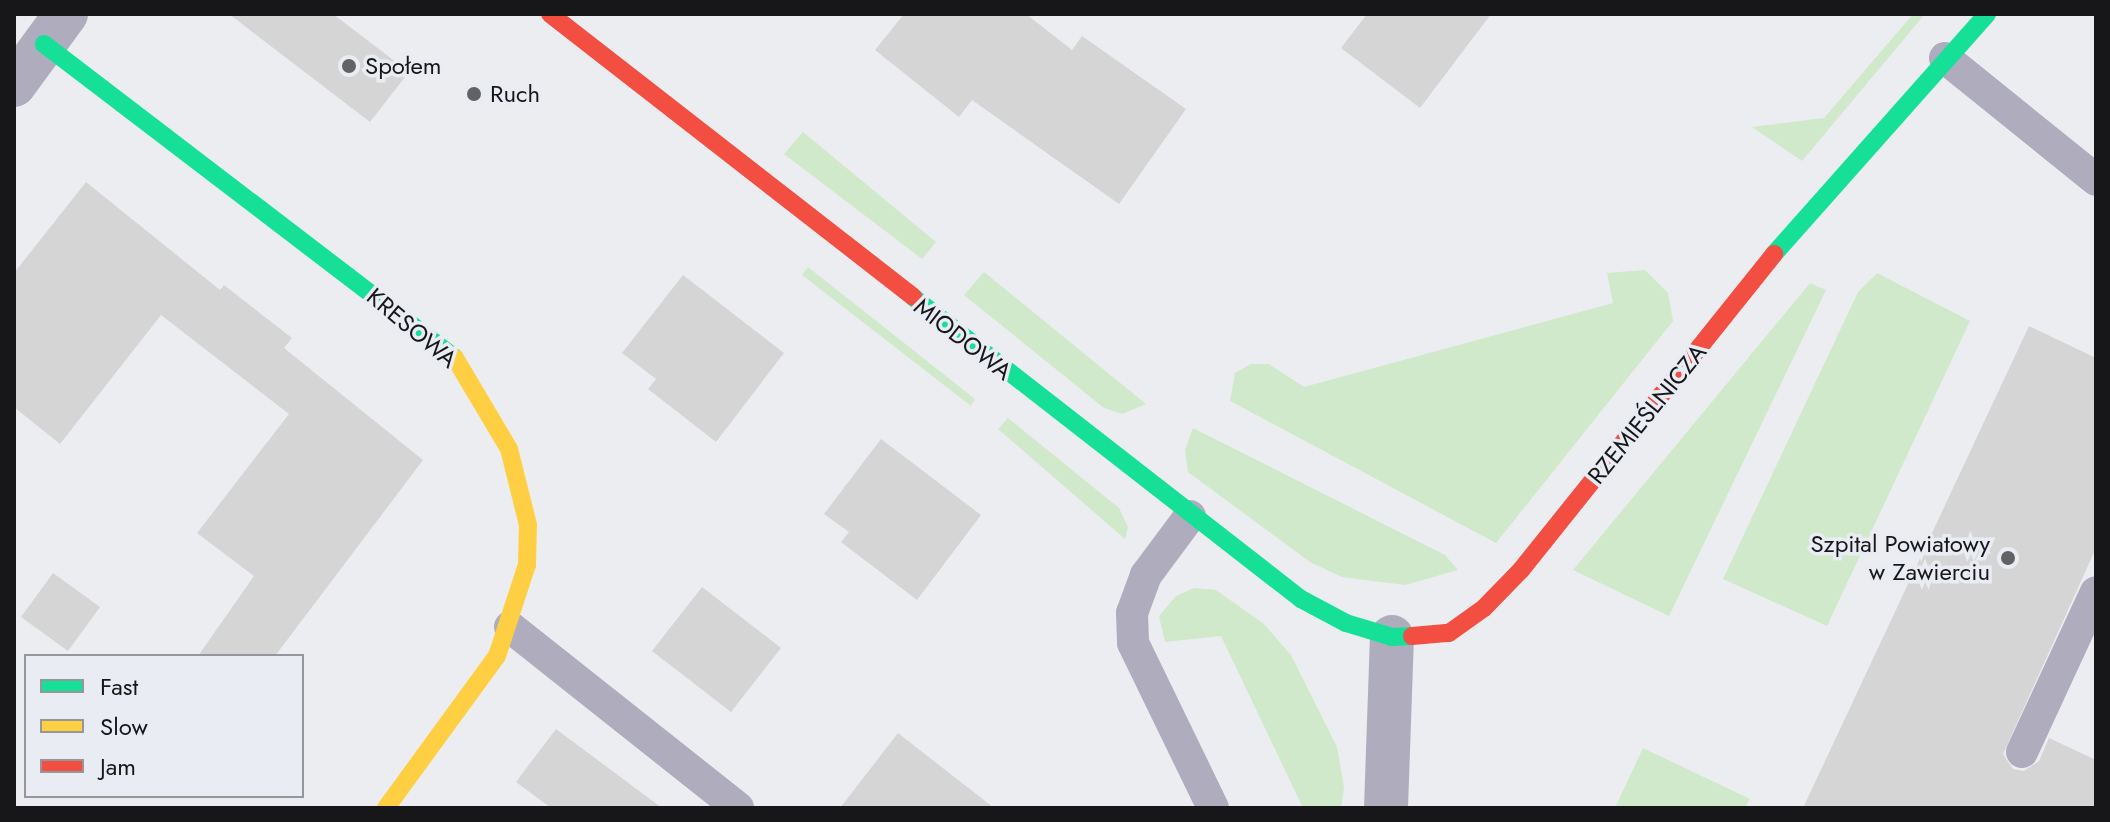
<!DOCTYPE html>
<html>
<head>
<meta charset="utf-8">
<style>
  body { margin:0 }
  #map { position:relative; width:2110px; height:822px; overflow:hidden; background:#ecedf1; font-family:Jost,sans-serif }
  div>[style] { position:absolute }
  .green>* { inset:0; background:#cfe9ca }
  .building>* { inset:0; background:#d5d5d6 }
  .lane>* { height:32px; margin:-16px; padding:0 16px; transform-origin:16px; border-radius:16px; background:#afacbd }
  .street>* { height:44px; margin:-22px; padding:0 22px; transform-origin:22px; border-radius:22px; background:#afacbd }
  .fast>* { height:18px; margin:-9px; padding:0 9px; transform-origin:9px; border-radius:9px; background:#16e098 }
  .slow>* { height:18px; margin:-9px; padding:0 9px; transform-origin:9px; border-radius:9px; background:#ffcf43 }
  .jam>* { height:18px; margin:-9px; padding:0 9px; transform-origin:9px; border-radius:9px; background:#f24e42 }
  .dots>* { width:22px; height:22px; translate:-50% -50%; box-sizing:border-box; border:4px solid #eaecf3; border-radius:50% }
  span { translate:-50% -50%; white-space:nowrap; text-align:center; line-height:1.15; -webkit-text-stroke:7px #eaecf3; paint-order:stroke }
  .poi-label { font-size:24px; color:#17171a }
  .left { translate:0 -50%; text-align:left }
  .right { translate:-100% -50%; text-align:right }
  .street-label { font-size:24px; color:#17171a }
  .frame { position:absolute; inset:0; border:16px solid #17171a; pointer-events:none }
  .legend { position:absolute; left:24px; top:654px; width:280px; height:144px; box-sizing:border-box; background:#eaecf3; border:2px solid #96979c; margin:0; padding:10px 14px; list-style:none; font-size:24px; color:#17171a }
  .legend li { display:flex; align-items:center; gap:16px; height:40px }
  .legend b { width:40px; border:2px solid #96979c }
</style>
</head>
<body>
<div id="map">
  <div class="green">
    <i style="clip-path:polygon(1913px 14px,1925px 14px,1802px 161px,1752px 127px,1824px 118px)"></i>
    <i style="clip-path:polygon(803px 132px,936px 242px,922px 259px,784px 154px)"></i>
    <i style="clip-path:polygon(808px 267px,975px 399px,971px 406px,802px 275px)"></i>
    <i style="clip-path:polygon(1645px 270px,1668px 293px,1673px 321px,1496px 543px,1230px 401px,1235px 373px,1251px 364px,1269px 364px,1304px 387px,1613px 303px,1607px 273px)"></i>
    <i style="clip-path:polygon(984px 272px,1146px 404px,1122px 414px,1104px 408px,964px 295px)"></i>
    <i style="clip-path:polygon(1877px 273px,1970px 321px,1827px 626px,1723px 579px,1858px 292px)"></i>
    <i style="clip-path:polygon(1810px 283px,1826px 290px,1669px 616px,1573px 570px)"></i>
    <i style="clip-path:polygon(1008px 418px,1119px 508px,1128px 527px,1125px 539px,998px 429px)"></i>
    <i style="clip-path:polygon(1193px 428px,1445px 555px,1458px 570px,1405px 585px,1342px 577px,1310px 562px,1188px 472px,1185px 450px)"></i>
    <i style="clip-path:polygon(1194px 588px,1216px 590px,1264px 624px,1291px 655px,1337px 747px,1344px 787px,1341px 808px,1303px 808px,1221px 636px,1165px 642px,1159px 616px,1176px 596px)"></i>
    <i style="clip-path:polygon(1643px 748px,1750px 799px,1745px 808px,1615px 808px)"></i>
  </div>
  <div class="building">
    <i style="clip-path:polygon(229px 14px,333px 14px,409px 72px,370px 122px)"></i>
    <i style="clip-path:polygon(904px 14px,1026px 14px,1072px 50px,1082px 36px,1186px 109px,1119px 204px,972px 100px,959px 117px,875px 50px)"></i>
    <i style="clip-path:polygon(1367px 14px,1491px 14px,1420px 108px,1341px 48px)"></i>
    <i style="clip-path:polygon(86px 182px,220px 290px,224px 285px,292px 338px,284px 348px,423px 460px,275px 656px,198px 656px,254px 576px,197px 533px,289px 414px,161px 315px,60px 444px,14px 407px,14px 273px)"></i>
    <i style="clip-path:polygon(683px 275px,784px 353px,716px 442px,648px 389px,656px 379px,622px 353px)"></i>
    <i style="clip-path:polygon(2029px 326px,2096px 358px,2096px 548px,2003px 754px,2013px 769px,2024px 771px,2039px 761px,2049px 738px,2096px 760px,2096px 808px,1803px 808px)"></i>
    <i style="clip-path:polygon(881px 439px,981px 515px,917px 600px,841px 542px,849px 532px,824px 514px)"></i>
    <i style="clip-path:polygon(53px 573px,100px 607px,68px 651px,21px 617px)"></i>
    <i style="clip-path:polygon(702px 587px,781px 648px,731px 712px,652px 651px)"></i>
    <i style="clip-path:polygon(556px 729px,662px 808px,551px 808px,516px 782px)"></i>
    <i style="clip-path:polygon(898px 733px,994px 808px,840px 808px)"></i>
  </div>
  <div class="lane">
    <i style="left:1945px;top:58px;width:194px;rotate:38.9deg"></i>
    <i style="left:1190px;top:516px;width:74px;rotate:126.7deg"></i>
    <i style="left:1146px;top:575px;width:40px;rotate:110.2deg"></i>
    <i style="left:1132px;top:613px;width:30px;rotate:88deg"></i>
    <i style="left:1133px;top:643px;width:183px;rotate:64.1deg"></i>
    <i style="left:510px;top:627px;width:291px;rotate:38.4deg"></i>
    <i style="left:2022px;top:752px;width:176px;rotate:-65.2deg"></i>
  </div>
  <div class="street">
    <i style="left:14px;top:85px;width:88px;rotate:-53.8deg"></i>
    <i style="left:1386px;top:808px;width:171px;rotate:-88deg"></i>
  </div>
  <div class="fast">
    <i style="left:44px;top:44px;width:517px;rotate:37.38deg"></i>
    <i style="left:1774px;top:254px;width:321px;rotate:-48.4deg"></i>
    <i style="left:913px;top:297px;width:492px;rotate:37.9deg"></i>
    <i style="left:1301px;top:599px;width:51px;rotate:28.1deg"></i>
    <i style="left:1346px;top:623px;width:48px;rotate:16.9deg"></i>
    <i style="left:1392px;top:637px;width:20px;rotate:-3deg"></i>
  </div>
  <div class="slow">
    <i style="left:386px;top:808px;width:188px;rotate:-53.9deg"></i>
    <i style="left:497px;top:656px;width:96px;rotate:-71.8deg"></i>
    <i style="left:527px;top:565px;width:40px;rotate:-88.6deg"></i>
    <i style="left:528px;top:525px;width:78px;rotate:-104deg"></i>
    <i style="left:509px;top:449px;width:106px;rotate:-120.7deg"></i>
  </div>
  <div class="jam">
    <i style="left:550px;top:14px;width:460px;rotate:37.9deg"></i>
    <i style="left:1412px;top:636px;width:37px;rotate:-5deg"></i>
    <i style="left:1449px;top:633px;width:43px;rotate:-35.5deg"></i>
    <i style="left:1484px;top:608px;width:53px;rotate:-45.8deg"></i>
    <i style="left:1521px;top:570px;width:405px;rotate:-51.3deg"></i>
  </div>
  <div class="dots">
    <i style="left:349px;top:66px;background:#626265"></i>
    <i style="left:474px;top:94px;background:#626265"></i>
    <i style="left:2008px;top:558px;background:#626265"></i>
  </div>
  <div class="poi-label">
    <span class="left" style="left:365px;top:66px">Społem</span>
    <span class="left" style="left:490px;top:94px">Ruch</span>
    <span class="right" style="left:1990px;top:558px">Szpital Powiatowy<br>w Zawierciu</span>
  </div>
  <div class="street-label">
    <span style="left:412px;top:328px;rotate:40deg">KRESOWA</span>
    <span style="left:963px;top:339px;rotate:38deg">MIODOWA</span>
    <span style="left:1647px;top:414px;rotate:-51deg">RZEMIEŚLNICZA</span>
  </div>
  <div class="frame"></div>
  <ul class="legend">
  <li><b style="height:10px;background:#16e098"></b>Fast</li>
  <li><b style="height:10px;background:#ffcf43"></b>Slow</li>
  <li><b style="height:10px;background:#f24e42"></b>Jam</li>
  </ul>
</div>
</body>
</html>
